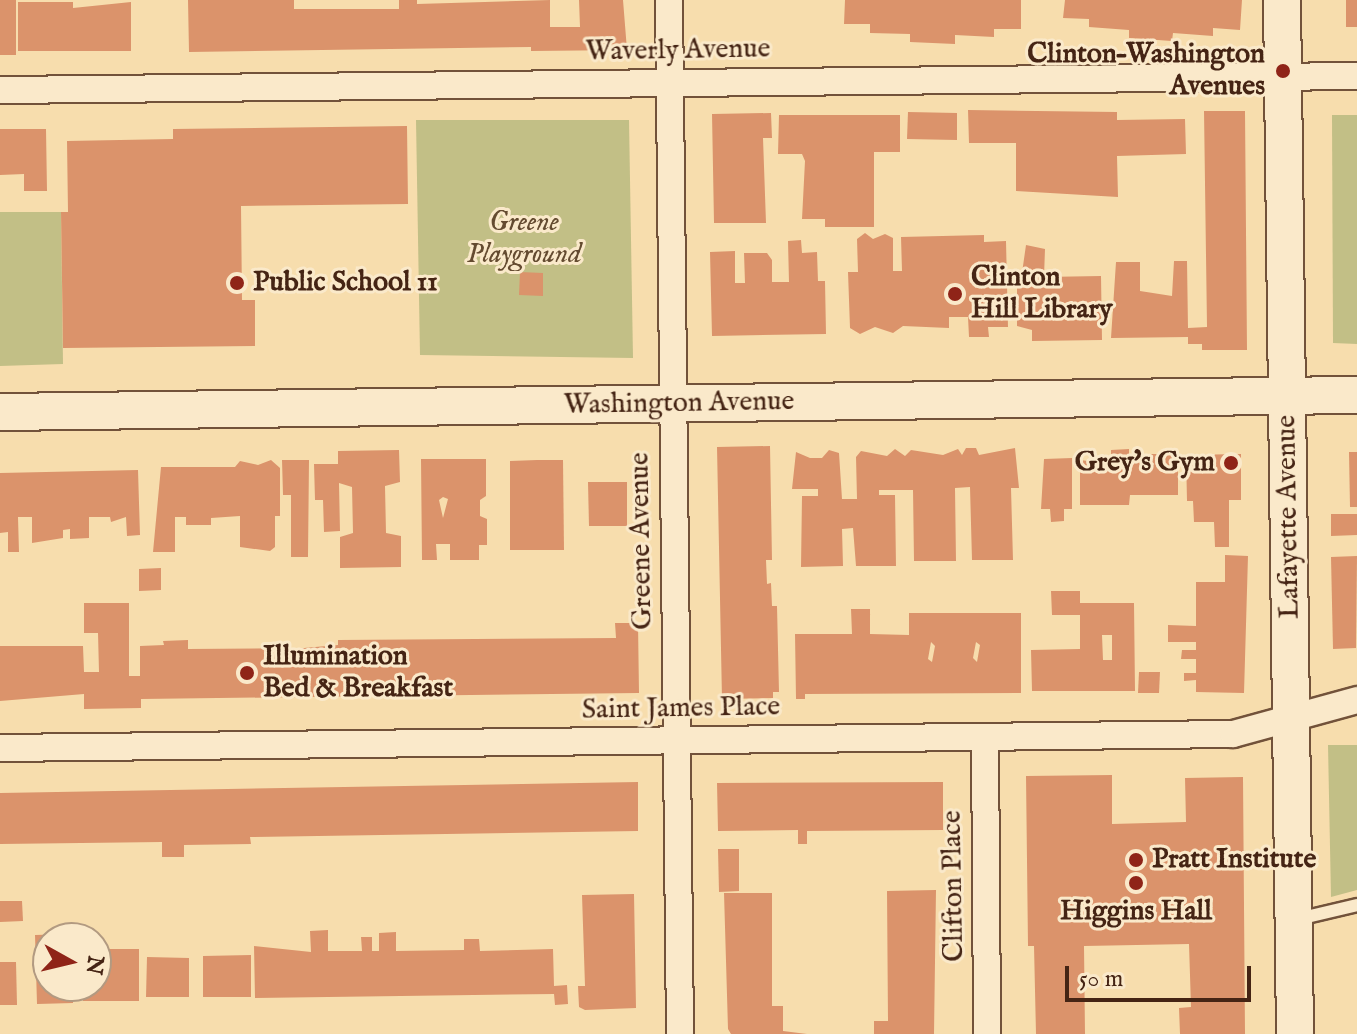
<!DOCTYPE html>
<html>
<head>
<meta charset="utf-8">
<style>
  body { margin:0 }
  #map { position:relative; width:1357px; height:1034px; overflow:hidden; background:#f7ddad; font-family:"IM FELL English",serif }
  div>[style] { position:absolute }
  .green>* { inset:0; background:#c2bf86 }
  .building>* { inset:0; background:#db936b }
  .roads { filter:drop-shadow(2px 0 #72523a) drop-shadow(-2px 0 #72523a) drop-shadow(0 2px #72523a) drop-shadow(0 -2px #72523a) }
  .lane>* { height:12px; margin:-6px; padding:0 6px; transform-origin:6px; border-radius:6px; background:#fae9ca }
  .street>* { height:26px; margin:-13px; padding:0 13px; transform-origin:13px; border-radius:13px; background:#fae9ca }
  .secondary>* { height:36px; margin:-18px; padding:0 18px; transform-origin:18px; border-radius:18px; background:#fae9ca }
  .dots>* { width:22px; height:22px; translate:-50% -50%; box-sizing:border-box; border:4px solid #fae9ca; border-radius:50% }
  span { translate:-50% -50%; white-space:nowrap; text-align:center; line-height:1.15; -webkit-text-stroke:6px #fae9ca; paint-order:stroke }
  .street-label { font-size:28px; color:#452414 }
  .poi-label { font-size:28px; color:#452414; font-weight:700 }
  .right { translate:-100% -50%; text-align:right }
  .left { translate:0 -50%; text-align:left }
  .park-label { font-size:28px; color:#644b30; font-style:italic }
  .north { position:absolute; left:32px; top:922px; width:80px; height:80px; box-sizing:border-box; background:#fae9ca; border:2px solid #b29a81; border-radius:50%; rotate:98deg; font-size:22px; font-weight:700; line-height:32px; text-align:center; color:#452414 }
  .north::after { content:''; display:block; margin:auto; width:28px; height:36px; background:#8f2418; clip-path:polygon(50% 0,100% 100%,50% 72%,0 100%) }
  .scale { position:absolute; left:1065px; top:966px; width:186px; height:36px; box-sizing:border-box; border:4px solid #452414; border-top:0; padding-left:10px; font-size:24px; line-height:28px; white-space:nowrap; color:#452414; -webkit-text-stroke:6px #fae9ca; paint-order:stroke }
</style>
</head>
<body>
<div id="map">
  <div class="green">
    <i style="clip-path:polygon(1332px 115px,1357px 115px,1357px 344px,1333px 343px)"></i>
    <i style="clip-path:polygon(416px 120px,629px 120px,633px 358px,420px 355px)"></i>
    <i style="clip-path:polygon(0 212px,61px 212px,63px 364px,0 366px)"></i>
    <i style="clip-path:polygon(1328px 745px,1357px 745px,1357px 890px,1331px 897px)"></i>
  </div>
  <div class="building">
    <i style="clip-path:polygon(0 0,16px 0,16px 55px,0 55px)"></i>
    <i style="clip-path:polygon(188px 0,294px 0,294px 9px,399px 9px,399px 0,417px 0,417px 4px,550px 0,550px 27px,580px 27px,579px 0,623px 0,627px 50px,531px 51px,531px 47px,189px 52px)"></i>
    <i style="clip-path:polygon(845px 0,1021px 0,1021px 29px,994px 29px,994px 37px,955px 35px,955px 44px,910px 42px,910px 34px,870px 33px,870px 24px,844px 24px)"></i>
    <i style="clip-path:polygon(1065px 0,1242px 0,1240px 30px,1213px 28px,1213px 36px,1173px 33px,1172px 41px,1129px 38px,1129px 30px,1089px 27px,1089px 19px,1063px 18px)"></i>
    <i style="clip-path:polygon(1346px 0,1357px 0,1357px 27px,1346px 27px)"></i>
    <i style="clip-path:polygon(18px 2px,73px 2px,73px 8px,131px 2px,131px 51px,18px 51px)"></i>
    <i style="clip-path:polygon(968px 110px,1117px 112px,1117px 120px,1185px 119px,1186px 154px,1117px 156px,1118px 197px,1016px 191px,1016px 143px,969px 143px)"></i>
    <i style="clip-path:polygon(1204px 111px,1245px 111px,1247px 350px,1202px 350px,1202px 344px,1188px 344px,1188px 337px,1111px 338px,1116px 262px,1140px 262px,1140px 291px,1172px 296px,1174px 261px,1187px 261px,1188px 328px,1207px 327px)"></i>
    <i style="clip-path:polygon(908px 112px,957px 113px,957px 140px,907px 139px)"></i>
    <i style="clip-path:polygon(771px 113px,772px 138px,763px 138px,766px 223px,714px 223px,712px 114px)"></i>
    <i style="clip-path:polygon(779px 115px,900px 115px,900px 152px,874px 152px,874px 227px,825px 227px,825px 219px,802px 219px,805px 161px,802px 154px,778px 154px)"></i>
    <i style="clip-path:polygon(407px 126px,408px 204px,241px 206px,242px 300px,255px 300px,255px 346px,63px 348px,61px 212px,68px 212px,67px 141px,173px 139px,173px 129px)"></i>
    <i style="clip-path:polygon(0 129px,46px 129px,47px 191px,24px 191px,24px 174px,0 175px)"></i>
    <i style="clip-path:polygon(865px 233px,873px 239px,885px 234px,893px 238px,893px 271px,902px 271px,901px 237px,984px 235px,984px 242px,1006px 241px,1008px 327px,988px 327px,989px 337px,969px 337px,968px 317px,949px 317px,949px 328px,903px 326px,893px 333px,875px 327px,860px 334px,850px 328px,848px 272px,858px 272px,857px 239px)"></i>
    <i style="clip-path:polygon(801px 240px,802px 253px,817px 252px,818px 281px,825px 281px,826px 334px,712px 336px,710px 252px,735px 251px,735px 283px,745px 283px,744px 253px,767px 253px,772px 260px,772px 282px,789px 282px,788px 241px)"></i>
    <i style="clip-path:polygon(1026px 245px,1045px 249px,1044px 277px,1101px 276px,1102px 340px,1032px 341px,1032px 330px,1017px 326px,1017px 273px,1022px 273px)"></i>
    <i style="clip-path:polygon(520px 272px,543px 273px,543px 296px,519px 295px)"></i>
    <i style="clip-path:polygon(770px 446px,772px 560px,766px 560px,767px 584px,771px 583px,772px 606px,777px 606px,779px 692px,773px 692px,773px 698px,722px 699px,717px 447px)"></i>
    <i style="clip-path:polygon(966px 448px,976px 448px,979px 455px,1015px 448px,1019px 488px,1011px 488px,1013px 560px,972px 560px,970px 487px,955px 488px,956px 561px,914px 561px,913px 490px,879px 490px,879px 495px,895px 495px,896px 566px,856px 566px,853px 528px,842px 529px,843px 566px,801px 567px,802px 496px,818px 496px,818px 489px,792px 489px,796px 452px,810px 458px,822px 458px,829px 450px,839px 453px,842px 499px,857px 499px,856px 457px,861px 451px,887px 456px,895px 449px,905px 456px,911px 450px,943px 455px,958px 449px,962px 455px)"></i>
    <i style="clip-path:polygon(1129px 449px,1129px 454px,1178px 454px,1178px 495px,1130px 495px,1129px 505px,1080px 505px,1080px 460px,1111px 464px,1111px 450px)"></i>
    <i style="clip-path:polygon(399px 450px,400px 482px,385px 486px,386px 533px,401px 536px,401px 567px,340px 568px,340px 537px,353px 533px,352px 487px,339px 483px,340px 531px,324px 532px,323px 500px,315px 500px,314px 464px,338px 464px,338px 451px)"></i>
    <i style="clip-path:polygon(1349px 452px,1357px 452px,1357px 507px,1350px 507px)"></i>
    <i style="clip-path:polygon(1241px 454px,1241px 500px,1229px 500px,1229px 547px,1215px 547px,1214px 522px,1194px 522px,1193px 501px,1187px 501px,1186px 455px)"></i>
    <i style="clip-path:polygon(1072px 458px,1072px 509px,1064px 509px,1064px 521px,1051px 522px,1050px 509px,1041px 509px,1044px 459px)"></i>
    <i style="clip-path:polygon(evenodd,421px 459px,486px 459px,486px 496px,480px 500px,480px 516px,487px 519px,487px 545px,479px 545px,479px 560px,450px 560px,450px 544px,436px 544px,437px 560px,422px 560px,421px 459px,443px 497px,448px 499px,443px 518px,439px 500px,443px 497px)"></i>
    <i style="clip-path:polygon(271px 460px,280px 468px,280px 516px,275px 516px,275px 547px,270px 551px,240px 547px,240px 516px,211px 518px,211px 525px,186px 525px,186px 517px,175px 517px,175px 552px,153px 552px,161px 467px,235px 467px,240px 461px,258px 465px)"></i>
    <i style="clip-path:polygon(282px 460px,309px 460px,308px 557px,291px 557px,291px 495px,283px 495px)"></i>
    <i style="clip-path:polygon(537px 460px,563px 460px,564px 550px,510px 550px,510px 461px)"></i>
    <i style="clip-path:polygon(138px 470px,140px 535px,127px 536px,126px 517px,111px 522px,110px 517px,89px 517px,89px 538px,70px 539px,70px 529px,63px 530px,63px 538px,32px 543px,32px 517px,18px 517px,19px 552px,8px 552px,8px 532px,0 533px,0 473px)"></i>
    <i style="clip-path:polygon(588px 482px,627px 482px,627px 526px,589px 526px)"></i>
    <i style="clip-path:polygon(1331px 514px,1357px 514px,1357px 535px,1331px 536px)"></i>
    <i style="clip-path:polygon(1225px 555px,1248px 556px,1244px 693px,1196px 692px,1196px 680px,1184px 681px,1184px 673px,1196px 673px,1196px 659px,1181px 659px,1182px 650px,1196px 650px,1196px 642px,1168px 642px,1168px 625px,1196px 626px,1196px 582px,1225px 582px)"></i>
    <i style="clip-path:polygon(1357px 556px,1356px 648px,1333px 649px,1331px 557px)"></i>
    <i style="clip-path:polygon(161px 568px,161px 590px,139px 591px,139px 569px)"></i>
    <i style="clip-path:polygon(evenodd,1051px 591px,1080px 591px,1080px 603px,1134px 603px,1135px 691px,1032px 691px,1031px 650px,1080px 649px,1080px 615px,1052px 615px,1051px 591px,1102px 635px,1112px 635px,1112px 660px,1103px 660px,1102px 635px)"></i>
    <i style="clip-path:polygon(84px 603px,129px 603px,129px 676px,140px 676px,140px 646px,164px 645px,163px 641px,188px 640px,188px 649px,304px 648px,338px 645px,338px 640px,616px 638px,615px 623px,638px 623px,639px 693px,141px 699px,141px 708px,84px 709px,84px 694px,0 701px,0 646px,83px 646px,84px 672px,99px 672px,98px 633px,84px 633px)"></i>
    <i style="clip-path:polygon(evenodd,851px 609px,870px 609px,870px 634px,909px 635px,909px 613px,1021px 613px,1021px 693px,805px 694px,805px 699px,796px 699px,795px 634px,852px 634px,851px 609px,931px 642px,935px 646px,932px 662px,928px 659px,931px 642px,851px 609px,976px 642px,980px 645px,977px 662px,973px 658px,976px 642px)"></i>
    <i style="clip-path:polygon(1139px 672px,1160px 672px,1159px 693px,1138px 693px)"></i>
    <i style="clip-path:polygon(1112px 775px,1112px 824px,1186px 822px,1185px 778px,1243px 777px,1245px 1034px,1180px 1034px,1179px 1008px,1191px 1007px,1189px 944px,1084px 946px,1085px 1034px,1036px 1034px,1034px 946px,1028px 946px,1026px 776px)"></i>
    <i style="clip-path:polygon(638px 782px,638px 831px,250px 837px,251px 844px,184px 845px,184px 857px,162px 857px,162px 842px,0 844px,0 793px)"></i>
    <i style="clip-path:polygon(943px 782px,943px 830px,807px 831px,807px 844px,798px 844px,798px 830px,718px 831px,717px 783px)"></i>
    <i style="clip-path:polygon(718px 849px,739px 849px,739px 891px,719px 892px)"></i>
    <i style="clip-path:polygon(936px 890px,934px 1034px,874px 1034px,874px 1021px,888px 1021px,887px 891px)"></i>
    <i style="clip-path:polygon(724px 893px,772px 893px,772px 1006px,783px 1006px,783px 1031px,807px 1034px,731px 1034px,728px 1029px)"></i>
    <i style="clip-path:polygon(634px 894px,636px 1008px,585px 1010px,579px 1007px,578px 986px,585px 986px,582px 895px)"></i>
    <i style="clip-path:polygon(0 901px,22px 901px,23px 921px,0 922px)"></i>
    <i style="clip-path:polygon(328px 930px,328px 951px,362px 951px,361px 937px,372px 937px,372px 951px,379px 951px,379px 933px,396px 932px,396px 951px,464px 950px,464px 939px,479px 939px,480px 951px,553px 949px,554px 986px,567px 985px,568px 1004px,555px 1005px,554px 994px,255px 998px,254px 946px,311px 952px,310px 931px)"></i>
    <i style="clip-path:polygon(71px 934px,71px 938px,48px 938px,48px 986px,73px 986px,73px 1003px,37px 1004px,35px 935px)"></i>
    <i style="clip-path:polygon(96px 949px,139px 949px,139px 1001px,83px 1001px,83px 986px,96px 986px)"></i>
    <i style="clip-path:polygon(251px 955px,251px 997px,203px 997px,203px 956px)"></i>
    <i style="clip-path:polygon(147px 957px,189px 958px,189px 997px,146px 997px)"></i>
    <i style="clip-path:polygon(0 962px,16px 962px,17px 1005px,0 1005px)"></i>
  </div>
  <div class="roads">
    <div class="lane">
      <i style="left:1298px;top:919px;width:61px;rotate:-13.3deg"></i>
    </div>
    <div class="street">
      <i style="left:669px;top:0;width:1034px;rotate:89.39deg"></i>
      <i style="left:0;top:90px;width:1357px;rotate:-0.59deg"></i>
      <i style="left:985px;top:738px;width:296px;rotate:89.6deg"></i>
      <i style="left:0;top:748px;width:1233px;rotate:-0.65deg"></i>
      <i style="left:1233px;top:734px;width:129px;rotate:-15.3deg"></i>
    </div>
    <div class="secondary">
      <i style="left:1282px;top:0;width:1034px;rotate:89.28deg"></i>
      <i style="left:0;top:412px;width:1357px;rotate:-0.72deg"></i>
    </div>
  </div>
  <div class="dots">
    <i style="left:1283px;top:71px;background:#8f2418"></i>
    <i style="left:237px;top:283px;background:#8f2418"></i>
    <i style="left:955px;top:294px;background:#8f2418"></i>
    <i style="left:1231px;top:463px;background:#8f2418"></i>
    <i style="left:247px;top:673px;background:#8f2418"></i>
    <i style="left:1136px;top:860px;background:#8f2418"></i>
    <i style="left:1136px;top:883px;background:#8f2418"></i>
  </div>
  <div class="street-label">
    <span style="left:678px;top:51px;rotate:-1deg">Waverly Avenue</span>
    <span style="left:679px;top:404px;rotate:-1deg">Washington Avenue</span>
    <span style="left:1289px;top:517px;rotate:-91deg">Lafayette Avenue</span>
    <span style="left:642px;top:541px;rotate:-91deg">Greene Avenue</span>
    <span style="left:681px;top:709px;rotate:-1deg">Saint James Place</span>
    <span style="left:954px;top:886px;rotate:-91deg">Clifton Place</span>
  </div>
  <div class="poi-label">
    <span class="right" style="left:1265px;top:71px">Clinton–Washington<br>Avenues</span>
    <span class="left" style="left:971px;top:294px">Clinton<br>Hill Library</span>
    <span class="left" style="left:253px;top:283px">Public School 11</span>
    <span class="right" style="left:1215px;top:463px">Grey's Gym</span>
    <span class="left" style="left:263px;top:673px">Illumination<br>Bed &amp; Breakfast</span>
    <span class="left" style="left:1152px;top:860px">Pratt Institute</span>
    <span style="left:1136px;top:912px">Higgins Hall</span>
  </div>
  <div class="park-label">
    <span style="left:524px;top:239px">Greene<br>Playground</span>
  </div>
  <div class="north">N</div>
  <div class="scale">50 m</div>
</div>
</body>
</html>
